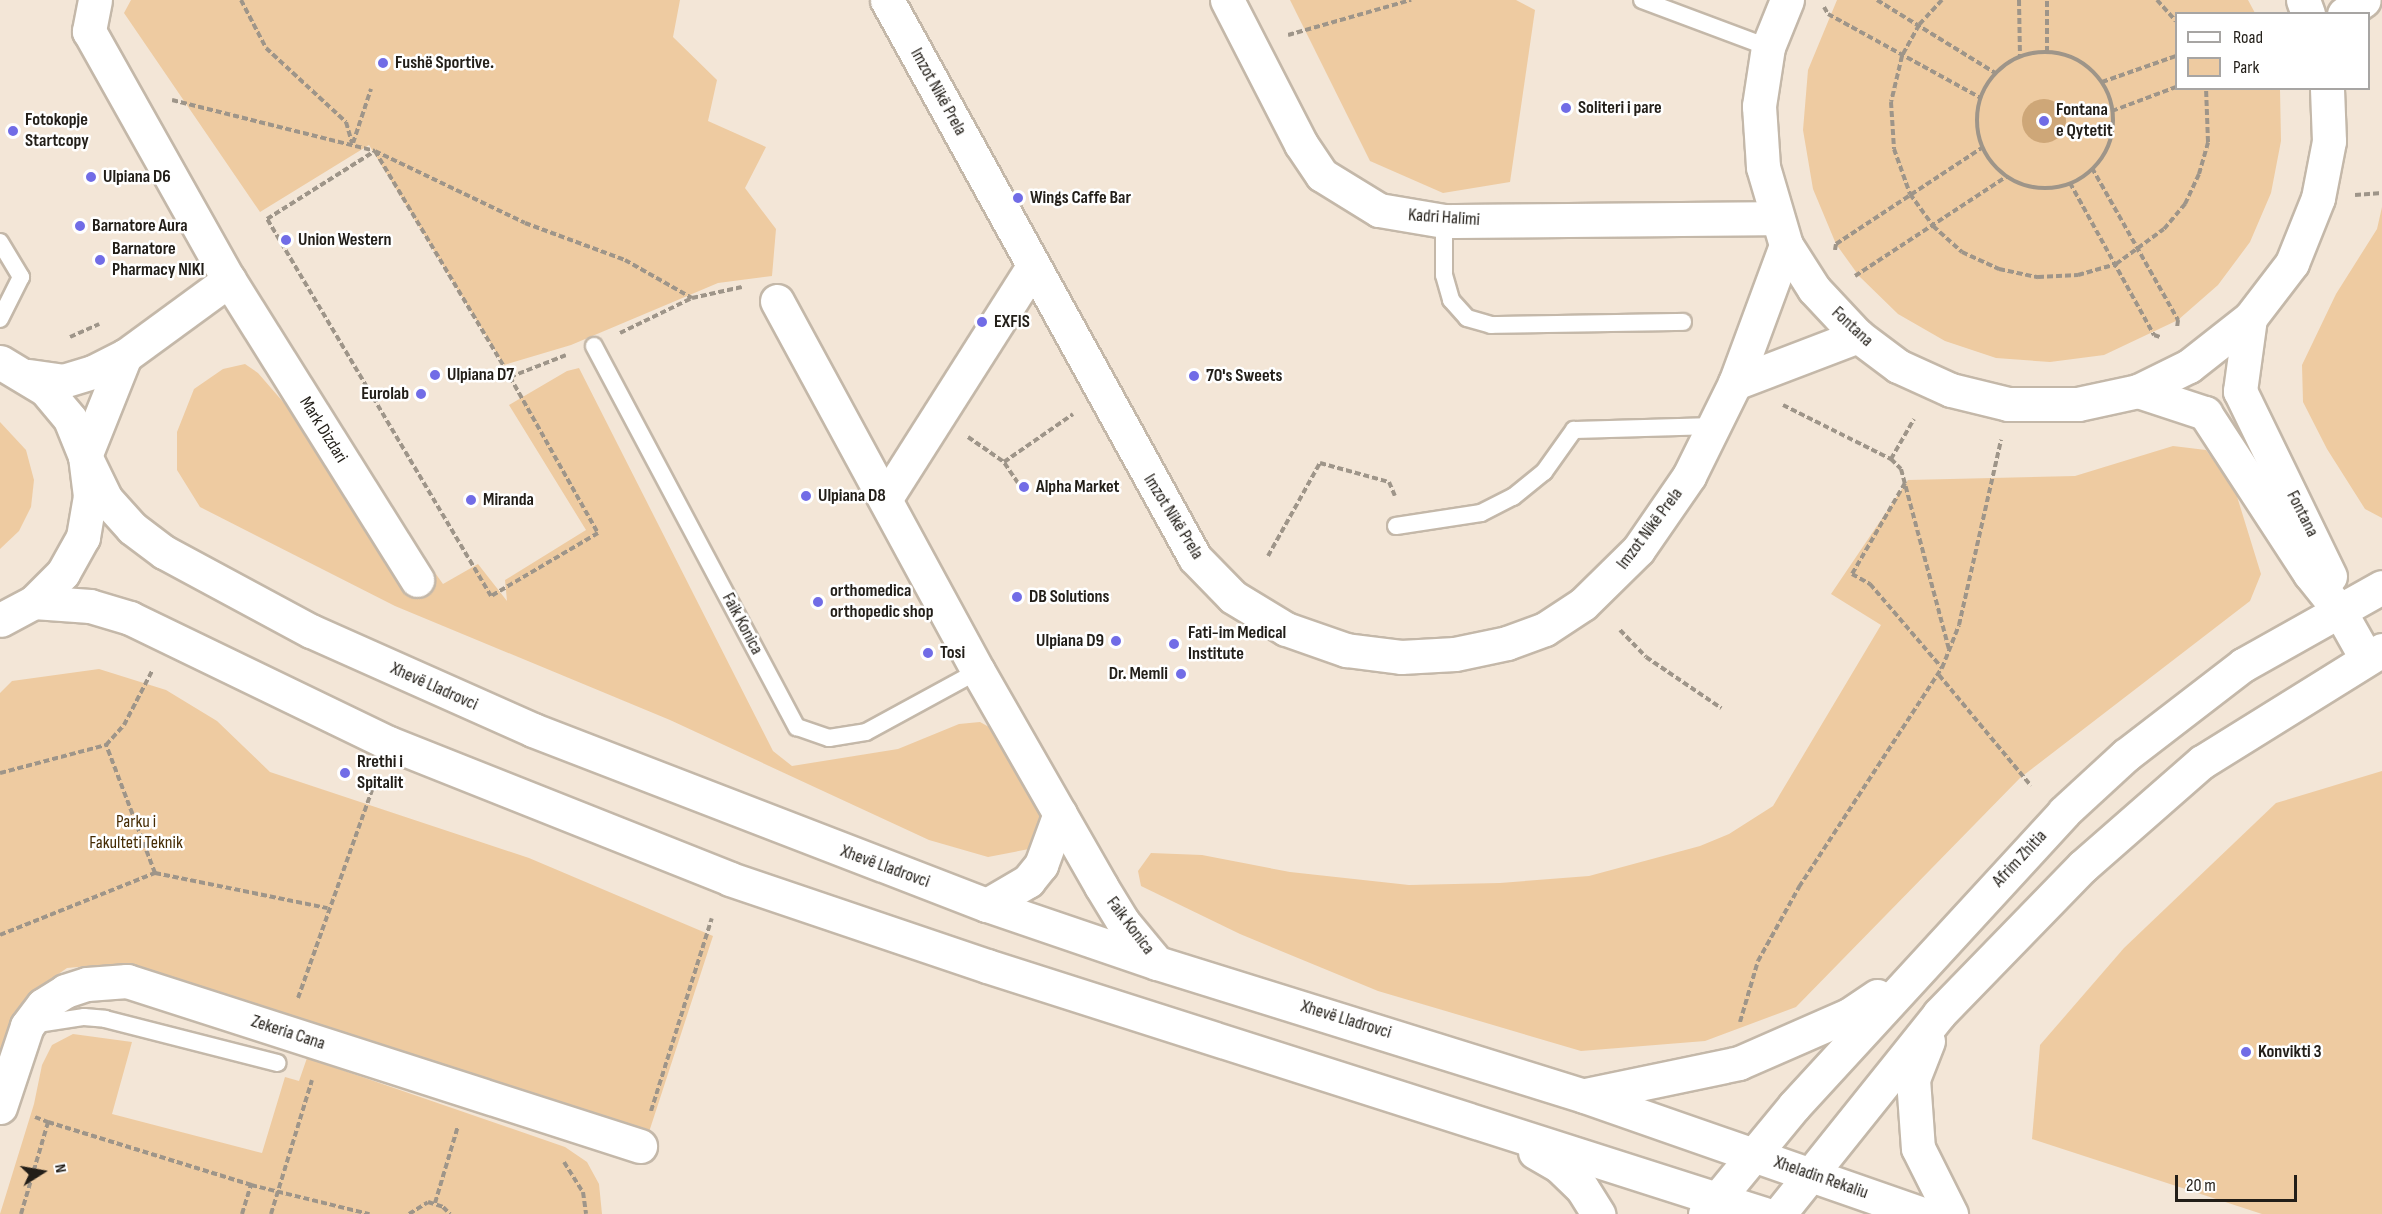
<!DOCTYPE html>
<html>
<head>
<meta charset="utf-8">
<style>
  body { margin:0 }
  #map { position:relative; width:2382px; height:1214px; overflow:hidden; background:#f3e6d7; font-family:"Sofia Sans Condensed",sans-serif }
  div>[style] { position:absolute }
  .green>* { inset:0; background:#eecba1 }
  .water>* { inset:0; background:#cea778 }
  .round { border-radius:50% }
  .path>* { height:4px; margin-top:-2px; transform-origin:0; background:repeating-linear-gradient(90deg,#9e9589 0 6px,transparent 0 9px) }
  .path>.ring { margin:-2px; padding:0; box-sizing:content-box; background:none; border:4px solid #9e9589; border-radius:50% }
  .roads { filter:drop-shadow(2px 0 #c4b8a9) drop-shadow(-2px 0 #c4b8a9) drop-shadow(0 2px #c4b8a9) drop-shadow(0 -2px #c4b8a9) }
  .service>* { height:16px; margin:-8px; padding:0 8px; transform-origin:8px; border-radius:8px; background:#fff }
  .minor>* { height:33px; margin:-16.5px; padding:0 16.5px; transform-origin:16.5px; border-radius:16.5px; background:#fff }
  .secondary>* { height:33px; margin:-16.5px; padding:0 16.5px; transform-origin:16.5px; border-radius:16.5px; background:#fff }
  .dots>* { width:16px; height:16px; translate:-50% -50%; box-sizing:border-box; border:3px solid #fff; border-radius:50% }
  span { translate:-50% -50%; white-space:nowrap; text-align:center; line-height:1.15; -webkit-text-stroke:5px #fff; paint-order:stroke }
  .poi-label { font-size:18px; color:#221e18; font-weight:700 }
  .left { translate:0 -50%; text-align:left }
  .right { translate:-100% -50%; text-align:right }
  .street-label { font-size:18px; color:#221e18 }
  .park-label { font-size:18px; color:#462c04 }
  .legend { position:absolute; left:2175px; top:12px; width:195px; height:78px; box-sizing:border-box; background:#fff; border:2px solid #a7a5a3; margin:0; padding:8px 10px; list-style:none; font-size:18px; color:#221e18 }
  .legend li { display:flex; align-items:center; gap:12px; height:30px }
  .legend b { width:30px; border:2px solid #a7a5a3 }
  .north { position:absolute; left:12px; top:1142px; width:60px; height:60px; -webkit-text-stroke:4px #fff; paint-order:stroke; rotate:79deg; font-size:16px; font-weight:700; line-height:24px; text-align:center; color:#221e18 }
  .north::after { content:''; display:block; margin:auto; width:21px; height:27px; background:#221e18; clip-path:polygon(50% 0,100% 100%,50% 72%,0 100%) }
  .scale { position:absolute; left:2175px; top:1175px; width:122px; height:27px; box-sizing:border-box; border:3px solid #221e18; border-top:0; padding-left:8px; font-size:18px; line-height:21px; white-space:nowrap; color:#221e18; -webkit-text-stroke:4px #fff; paint-order:stroke }
</style>
</head>
<body>
<div id="map">
  <div class="green">
    <i style="clip-path:polygon(131px 0,680px 0,673px 37px,717px 80px,708px 121px,766px 147px,745px 188px,776px 229px,772px 276px,718px 283px,571px 345px,504px 365px,369px 145px,260px 212px,124px 13px)"></i>
    <i style="clip-path:polygon(1290px 0,1516px 0,1535px 10px,1510px 182px,1443px 193px,1370px 161px)"></i>
    <i style="clip-path:polygon(1837px 0,2248px 0,2255px 13px,2176px 14px,2176px 88px,2280px 89px,2281px 141px,2271px 193px,2250px 242px,2218px 285px,2178px 320px,2104px 355px,2050px 362px,1996px 358px,1945px 341px,1898px 314px,1859px 276px,1836px 244px,1813px 189px,1803px 130px,1808px 70px)"></i>
    <i style="clip-path:polygon(2382px 207px,2382px 518px,2365px 509px,2327px 449px,2303px 402px,2302px 365px,2336px 294px,2377px 229px)"></i>
    <i style="clip-path:polygon(245px 364px,258px 373px,284px 403px,403px 575px,428px 563px,443px 584px,478px 564px,507px 601px,505px 580px,586px 530px,509px 405px,567px 371px,579px 368px,773px 751px,792px 766px,898px 749px,959px 724px,980px 722px,998px 732px,1042px 808px,1042px 833px,1029px 849px,988px 857px,929px 840px,670px 720px,395px 606px,200px 507px,177px 470px,177px 432px,194px 389px,223px 369px)"></i>
    <i style="clip-path:polygon(0 422px,26px 450px,34px 480px,31px 507px,19px 531px,0 549px)"></i>
    <i style="clip-path:polygon(2173px 446px,2206px 450px,2235px 490px,2261px 574px,2250px 601px,2020px 778px,1796px 1007px,1705px 1041px,1581px 1051px,1378px 991px,1240px 934px,1141px 886px,1138px 871px,1151px 853px,1202px 855px,1290px 872px,1409px 885px,1500px 883px,1589px 876px,1700px 846px,1729px 834px,1773px 806px,1881px 625px,1831px 594px,1908px 480px,2075px 476px)"></i>
    <i style="clip-path:polygon(99px 669px,166px 690px,217px 721px,270px 772px,529px 858px,713px 936px,649px 1132px,148px 975px,100px 965px,67px 968px,34px 991px,0 1088px,0 693px,12px 681px)"></i>
    <i style="clip-path:polygon(2382px 771px,2382px 1214px,2262px 1214px,2032px 1139px,2040px 1045px,2124px 948px,2276px 803px)"></i>
    <i style="clip-path:polygon(73px 1034px,132px 1042px,112px 1114px,262px 1153px,285px 1077px,299px 1081px,307px 1058px,565px 1147px,587px 1162px,599px 1184px,602px 1214px,0 1214px,34px 1104px,42px 1065px,52px 1045px)"></i>
  </div>
  <div class="water">
    <i class="round" style="left:2022px;top:99px;width:44px;height:44px"></i>
  </div>
  <div class="path">
    <i style="left:241px;top:0;width:54px;rotate:62.5deg"></i>
    <i style="left:266px;top:48px;width:109px;rotate:42.8deg"></i>
    <i style="left:346px;top:122px;width:22px;rotate:74deg"></i>
    <i style="left:1877px;top:0;width:139px;rotate:31.7deg"></i>
    <i style="left:1942px;top:0;width:34px;rotate:133deg"></i>
    <i style="left:1919px;top:25px;width:35px;rotate:119deg"></i>
    <i style="left:1902px;top:56px;width:47px;rotate:103.4deg"></i>
    <i style="left:1891px;top:102px;width:47px;rotate:86.3deg"></i>
    <i style="left:1894px;top:149px;width:48px;rotate:70.4deg"></i>
    <i style="left:1910px;top:194px;width:39px;rotate:54deg"></i>
    <i style="left:1933px;top:226px;width:39px;rotate:42deg"></i>
    <i style="left:1962px;top:252px;width:41px;rotate:24.7deg"></i>
    <i style="left:1999px;top:269px;width:40px;rotate:12deg"></i>
    <i style="left:2038px;top:277px;width:40px;rotate:-2.9deg"></i>
    <i style="left:2078px;top:275px;width:40px;rotate:-16deg"></i>
    <i style="left:2116px;top:264px;width:59px;rotate:-36.1deg"></i>
    <i style="left:2164px;top:229px;width:33px;rotate:-50deg"></i>
    <i style="left:2185px;top:204px;width:33px;rotate:-65deg"></i>
    <i style="left:2199px;top:174px;width:33px;rotate:-74deg"></i>
    <i style="left:2208px;top:142px;width:54px;rotate:-92.1deg"></i>
    <i style="left:2019px;top:0;width:57px;rotate:89deg"></i>
    <i style="left:2157px;top:0;width:28px;rotate:48deg"></i>
    <i style="left:1824px;top:7px;width:8px;rotate:60deg"></i>
    <i style="left:1828px;top:14px;width:175px;rotate:28.8deg"></i>
    <i style="left:1288px;top:35px;width:128px;rotate:-15.9deg"></i>
    <i style="left:2047px;top:52px;width:52px;rotate:-90deg"></i>
    <i class="ring" style="left:1977px;top:52px;width:132px;height:132px"></i>
    <i style="left:2102px;top:82px;width:78px;rotate:-19.4deg"></i>
    <i style="left:172px;top:100px;width:209px;rotate:14.1deg"></i>
    <i style="left:375px;top:151px;width:166px;rotate:25.6deg"></i>
    <i style="left:525px;top:223px;width:107px;rotate:20.3deg"></i>
    <i style="left:625px;top:260px;width:77px;rotate:29.6deg"></i>
    <i style="left:692px;top:298px;width:51px;rotate:-12.4deg"></i>
    <i style="left:2112px;top:111px;width:68px;rotate:-20.6deg"></i>
    <i style="left:353px;top:143px;width:57px;rotate:-71.6deg"></i>
    <i style="left:2092px;top:168px;width:175px;rotate:60.5deg"></i>
    <i style="left:2178px;top:320px;width:8px;rotate:97deg"></i>
    <i style="left:2070px;top:183px;width:174px;rotate:61.1deg"></i>
    <i style="left:2154px;top:335px;width:6px;rotate:18deg"></i>
    <i style="left:2355px;top:195px;width:27px;rotate:-4deg"></i>
    <i style="left:1835px;top:250px;width:6px;rotate:-81deg"></i>
    <i style="left:1836px;top:244px;width:176px;rotate:-33.4deg"></i>
    <i style="left:1855px;top:276px;width:182px;rotate:-33.3deg"></i>
    <i style="left:620px;top:333px;width:80px;rotate:-25.9deg"></i>
    <i style="left:70px;top:337px;width:32px;rotate:-24deg"></i>
    <i style="left:510px;top:377px;width:179px;rotate:60.6deg"></i>
    <i style="left:598px;top:533px;width:124px;rotate:149.5deg"></i>
    <i style="left:491px;top:596px;width:439px;rotate:-120.7deg"></i>
    <i style="left:267px;top:219px;width:128px;rotate:-32.2deg"></i>
    <i style="left:375px;top:151px;width:263px;rotate:59.1deg"></i>
    <i style="left:510px;top:377px;width:60px;rotate:-21.4deg"></i>
    <i style="left:1783px;top:405px;width:121px;rotate:26.6deg"></i>
    <i style="left:1891px;top:459px;width:46px;rotate:-60.1deg"></i>
    <i style="left:968px;top:437px;width:44px;rotate:34.8deg"></i>
    <i style="left:1891px;top:459px;width:14px;rotate:45deg"></i>
    <i style="left:1901px;top:469px;width:186px;rotate:75.1deg"></i>
    <i style="left:1018px;top:483px;width:25px;rotate:-124deg"></i>
    <i style="left:1004px;top:462px;width:84px;rotate:-34.8deg"></i>
    <i style="left:1905px;top:483px;width:105px;rotate:120.2deg"></i>
    <i style="left:1852px;top:574px;width:21px;rotate:29deg"></i>
    <i style="left:1870px;top:584px;width:111px;rotate:49.4deg"></i>
    <i style="left:1268px;top:556px;width:107px;rotate:-60.8deg"></i>
    <i style="left:1320px;top:463px;width:72px;rotate:15.4deg"></i>
    <i style="left:1389px;top:482px;width:15px;rotate:67deg"></i>
    <i style="left:1620px;top:630px;width:37px;rotate:46deg"></i>
    <i style="left:1646px;top:657px;width:91px;rotate:34.2deg"></i>
    <i style="left:1939px;top:675px;width:144px;rotate:50.3deg"></i>
    <i style="left:0;top:773px;width:110px;rotate:-14.8deg"></i>
    <i style="left:155px;top:873px;width:176px;rotate:11.5deg"></i>
    <i style="left:0;top:935px;width:167px;rotate:-21.8deg"></i>
    <i style="left:155px;top:873px;width:137px;rotate:-110.9deg"></i>
    <i style="left:106px;top:745px;width:27px;rotate:-48deg"></i>
    <i style="left:124px;top:725px;width:61px;rotate:-62.6deg"></i>
    <i style="left:298px;top:998px;width:232px;rotate:-70.4deg"></i>
    <i style="left:1740px;top:1022px;width:64px;rotate:-73.6deg"></i>
    <i style="left:1758px;top:961px;width:85px;rotate:-61deg"></i>
    <i style="left:1799px;top:887px;width:262px;rotate:-56.9deg"></i>
    <i style="left:1942px;top:668px;width:46px;rotate:-68.4deg"></i>
    <i style="left:1959px;top:625px;width:190px;rotate:-77.2deg"></i>
    <i style="left:651px;top:1111px;width:202px;rotate:-72.5deg"></i>
    <i style="left:35px;top:1117px;width:14px;rotate:21deg"></i>
    <i style="left:564px;top:1162px;width:36px;rotate:58deg"></i>
    <i style="left:583px;top:1192px;width:22px;rotate:82deg"></i>
    <i style="left:435px;top:1203px;width:80px;rotate:-73.4deg"></i>
    <i style="left:21px;top:1214px;width:96px;rotate:-73.6deg"></i>
    <i style="left:48px;top:1122px;width:213px;rotate:17.2deg"></i>
    <i style="left:251px;top:1185px;width:122px;rotate:13.8deg"></i>
    <i style="left:242px;top:1214px;width:30px;rotate:-73deg"></i>
    <i style="left:271px;top:1214px;width:140px;rotate:-73deg"></i>
    <i style="left:409px;top:1214px;width:22px;rotate:-32deg"></i>
    <i style="left:428px;top:1202px;width:16px;rotate:18deg"></i>
    <i style="left:443px;top:1207px;width:10px;rotate:45deg"></i>
  </div>
  <div class="roads">
    <div class="service">
      <i style="left:1642px;top:0;width:134px;rotate:20.5deg"></i>
      <i style="left:1444px;top:221px;width:54px;rotate:90deg"></i>
      <i style="left:1444px;top:275px;width:26px;rotate:74deg"></i>
      <i style="left:1451px;top:300px;width:24px;rotate:48deg"></i>
      <i style="left:1467px;top:318px;width:25px;rotate:16deg"></i>
      <i style="left:1491px;top:325px;width:192px;rotate:-0.9deg"></i>
      <i style="left:0;top:242px;width:41px;rotate:59deg"></i>
      <i style="left:21px;top:277px;width:47px;rotate:116.6deg"></i>
      <i style="left:594px;top:346px;width:432px;rotate:62deg"></i>
      <i style="left:797px;top:727px;width:34px;rotate:19deg"></i>
      <i style="left:829px;top:738px;width:37px;rotate:-9deg"></i>
      <i style="left:866px;top:732px;width:128px;rotate:-28.6deg"></i>
      <i style="left:1396px;top:526px;width:86px;rotate:-8.7deg"></i>
      <i style="left:1481px;top:513px;width:36px;rotate:-27deg"></i>
      <i style="left:1513px;top:497px;width:40px;rotate:-39deg"></i>
      <i style="left:1544px;top:472px;width:52px;rotate:-54.5deg"></i>
      <i style="left:1574px;top:430px;width:141px;rotate:-1.6deg"></i>
      <i style="left:31px;top:1025px;width:54px;rotate:-8.6deg"></i>
      <i style="left:84px;top:1017px;width:21px;rotate:5deg"></i>
      <i style="left:105px;top:1019px;width:178px;rotate:14.3deg"></i>
    </div>
    <div class="minor">
      <i style="left:95px;top:0;width:32px;rotate:101deg"></i>
      <i style="left:89px;top:31px;width:286px;rotate:60.7deg"></i>
      <i style="left:229px;top:280px;width:354px;rotate:57.9deg"></i>
      <i style="left:887px;top:0;width:637px;rotate:61.1deg"></i>
      <i style="left:1195px;top:558px;width:54px;rotate:45.7deg"></i>
      <i style="left:1233px;top:597px;width:62px;rotate:31.1deg"></i>
      <i style="left:1286px;top:629px;width:64px;rotate:19.3deg"></i>
      <i style="left:1346px;top:650px;width:55px;rotate:7.3deg"></i>
      <i style="left:1401px;top:657px;width:54px;rotate:-3.2deg"></i>
      <i style="left:1455px;top:654px;width:53px;rotate:-11.9deg"></i>
      <i style="left:1507px;top:643px;width:40px;rotate:-20.2deg"></i>
      <i style="left:1545px;top:629px;width:45px;rotate:-33.3deg"></i>
      <i style="left:1583px;top:604px;width:77px;rotate:-44.5deg"></i>
      <i style="left:1638px;top:550px;width:90px;rotate:-55.4deg"></i>
      <i style="left:1689px;top:476px;width:104px;rotate:-63.7deg"></i>
      <i style="left:1735px;top:383px;width:147px;rotate:-69.7deg"></i>
      <i style="left:1227px;top:0;width:162px;rotate:62.8deg"></i>
      <i style="left:1301px;top:144px;width:37px;rotate:56deg"></i>
      <i style="left:1322px;top:175px;width:67px;rotate:31.6deg"></i>
      <i style="left:1379px;top:210px;width:66px;rotate:9.6deg"></i>
      <i style="left:1444px;top:221px;width:333px;rotate:-0.5deg"></i>
      <i style="left:1787px;top:0;width:51px;rotate:112deg"></i>
      <i style="left:1768px;top:47px;width:60px;rotate:98.7deg"></i>
      <i style="left:1759px;top:106px;width:61px;rotate:86.2deg"></i>
      <i style="left:1763px;top:167px;width:81px;rotate:73.6deg"></i>
      <i style="left:1786px;top:245px;width:52px;rotate:57.5deg"></i>
      <i style="left:1814px;top:289px;width:64px;rotate:46.9deg"></i>
      <i style="left:1858px;top:336px;width:50px;rotate:36.9deg"></i>
      <i style="left:1898px;top:366px;width:58px;rotate:24.4deg"></i>
      <i style="left:1951px;top:390px;width:59px;rotate:13.8deg"></i>
      <i style="left:2008px;top:404px;width:70px"></i>
      <i style="left:2078px;top:404px;width:61px;rotate:-12.2deg"></i>
      <i style="left:2138px;top:391px;width:57px;rotate:-26.1deg"></i>
      <i style="left:2189px;top:366px;width:78px;rotate:-38.2deg"></i>
      <i style="left:2250px;top:318px;width:69px;rotate:-52.6deg"></i>
      <i style="left:2292px;top:263px;width:70px;rotate:-68.2deg"></i>
      <i style="left:2318px;top:198px;width:58px;rotate:-79.1deg"></i>
      <i style="left:2329px;top:141px;width:53px;rotate:-92.2deg"></i>
      <i style="left:2303px;top:0;width:15px;rotate:70deg"></i>
      <i style="left:2344px;top:14px;width:24px;rotate:-35deg"></i>
      <i style="left:777px;top:301px;width:421px;rotate:61.5deg"></i>
      <i style="left:978px;top:671px;width:248px;rotate:60.2deg"></i>
      <i style="left:1101px;top:886px;width:42px;rotate:58.6deg"></i>
      <i style="left:1123px;top:922px;width:53px;rotate:50.3deg"></i>
      <i style="left:2250px;top:318px;width:74px;rotate:97.8deg"></i>
      <i style="left:2240px;top:391px;width:206px;rotate:64.1deg"></i>
      <i style="left:29px;top:376px;width:34px;rotate:8deg"></i>
      <i style="left:63px;top:381px;width:31px;rotate:-17deg"></i>
      <i style="left:93px;top:372px;width:36px;rotate:-27deg"></i>
      <i style="left:125px;top:356px;width:129px;rotate:-36.2deg"></i>
      <i style="left:1735px;top:383px;width:132px;rotate:-20.9deg"></i>
      <i style="left:2138px;top:391px;width:71px;rotate:18.2deg"></i>
      <i style="left:2205px;top:413px;width:192px;rotate:56.9deg"></i>
      <i style="left:2310px;top:574px;width:46px;rotate:51.1deg"></i>
      <i style="left:2339px;top:610px;width:55px;rotate:60.6deg"></i>
      <i style="left:85px;top:456px;width:108px;rotate:-68.2deg"></i>
      <i style="left:886px;top:498px;width:275px;rotate:-57.6deg"></i>
      <i style="left:987px;top:905px;width:48px;rotate:-30.3deg"></i>
      <i style="left:1028px;top:881px;width:21px;rotate:-51deg"></i>
      <i style="left:1041px;top:865px;width:55px;rotate:-69.9deg"></i>
      <i style="left:0;top:1107px;width:85px;rotate:-71.6deg"></i>
      <i style="left:27px;top:1026px;width:26px;rotate:-53deg"></i>
      <i style="left:43px;top:1005px;width:26px;rotate:-32deg"></i>
      <i style="left:65px;top:991px;width:23px;rotate:-18deg"></i>
      <i style="left:87px;top:984px;width:40px;rotate:-4.3deg"></i>
      <i style="left:127px;top:981px;width:539px;rotate:17.83deg"></i>
    </div>
    <div class="secondary">
      <i style="left:0;top:362px;width:52px;rotate:31deg"></i>
      <i style="left:45px;top:389px;width:39px;rotate:50deg"></i>
      <i style="left:70px;top:419px;width:40px;rotate:68deg"></i>
      <i style="left:85px;top:456px;width:40px;rotate:82.9deg"></i>
      <i style="left:90px;top:496px;width:42px;rotate:99.7deg"></i>
      <i style="left:83px;top:537px;width:41px;rotate:119.1deg"></i>
      <i style="left:63px;top:573px;width:41px;rotate:135deg"></i>
      <i style="left:34px;top:602px;width:38px;rotate:152deg"></i>
      <i style="left:85px;top:456px;width:48px;rotate:64deg"></i>
      <i style="left:106px;top:499px;width:39px;rotate:48deg"></i>
      <i style="left:132px;top:528px;width:40px;rotate:37deg"></i>
      <i style="left:164px;top:552px;width:167px;rotate:28.3deg"></i>
      <i style="left:311px;top:631px;width:243px;rotate:24deg"></i>
      <i style="left:533px;top:730px;width:487px;rotate:21.1deg"></i>
      <i style="left:987px;top:905px;width:180px;rotate:18.8deg"></i>
      <i style="left:1157px;top:963px;width:447px;rotate:17.3deg"></i>
      <i style="left:1584px;top:1096px;width:358px;rotate:19.2deg"></i>
      <i style="left:34px;top:602px;width:56px;rotate:4.1deg"></i>
      <i style="left:90px;top:606px;width:42px;rotate:16.7deg"></i>
      <i style="left:130px;top:618px;width:288px;rotate:25.8deg"></i>
      <i style="left:389px;top:743px;width:367px;rotate:21.7deg"></i>
      <i style="left:730px;top:879px;width:271px;rotate:18.7deg"></i>
      <i style="left:987px;top:966px;width:816px;rotate:17.7deg"></i>
      <i style="left:1928px;top:1041px;width:41px;rotate:111.5deg"></i>
      <i style="left:1913px;top:1079px;width:69px;rotate:85.9deg"></i>
      <i style="left:1918px;top:1148px;width:74px;rotate:63.4deg"></i>
      <i style="left:1586px;top:1095px;width:156px;rotate:-11.8deg"></i>
      <i style="left:1739px;top:1063px;width:120px;rotate:-23.6deg"></i>
      <i style="left:1849px;top:1015px;width:34px;rotate:-34deg"></i>
      <i style="left:1535px;top:1152px;width:28px;rotate:30deg"></i>
      <i style="left:1559px;top:1166px;width:32px;rotate:44deg"></i>
      <i style="left:1582px;top:1188px;width:31px;rotate:58deg"></i>
      <i style="left:1705px;top:1214px;width:140px;rotate:-50.5deg"></i>
      <i style="left:1794px;top:1106px;width:399px;rotate:-47.4deg"></i>
      <i style="left:2064px;top:812px;width:84px;rotate:-42.6deg"></i>
      <i style="left:2126px;top:755px;width:148px;rotate:-37.6deg"></i>
      <i style="left:2243px;top:665px;width:159px;rotate:-29.3deg"></i>
      <i style="left:1779px;top:1214px;width:256px;rotate:-51.3deg"></i>
      <i style="left:1939px;top:1014px;width:206px;rotate:-45.8deg"></i>
      <i style="left:2083px;top:866px;width:158px;rotate:-41.2deg"></i>
      <i style="left:2202px;top:762px;width:212px;rotate:-31.9deg"></i>
    </div>
  </div>
  <div class="dots">
    <i style="left:383px;top:63px;background:#716ce6"></i>
    <i style="left:1566px;top:108px;background:#716ce6"></i>
    <i style="left:2044px;top:121px;background:#716ce6"></i>
    <i style="left:13px;top:131px;background:#716ce6"></i>
    <i style="left:91px;top:177px;background:#716ce6"></i>
    <i style="left:1018px;top:198px;background:#716ce6"></i>
    <i style="left:80px;top:226px;background:#716ce6"></i>
    <i style="left:286px;top:240px;background:#716ce6"></i>
    <i style="left:100px;top:260px;background:#716ce6"></i>
    <i style="left:982px;top:322px;background:#716ce6"></i>
    <i style="left:435px;top:375px;background:#716ce6"></i>
    <i style="left:1194px;top:376px;background:#716ce6"></i>
    <i style="left:421px;top:394px;background:#716ce6"></i>
    <i style="left:1024px;top:487px;background:#716ce6"></i>
    <i style="left:806px;top:496px;background:#716ce6"></i>
    <i style="left:471px;top:500px;background:#716ce6"></i>
    <i style="left:1017px;top:597px;background:#716ce6"></i>
    <i style="left:818px;top:602px;background:#716ce6"></i>
    <i style="left:1116px;top:641px;background:#716ce6"></i>
    <i style="left:1174px;top:644px;background:#716ce6"></i>
    <i style="left:928px;top:653px;background:#716ce6"></i>
    <i style="left:1181px;top:674px;background:#716ce6"></i>
    <i style="left:345px;top:773px;background:#716ce6"></i>
    <i style="left:2246px;top:1052px;background:#716ce6"></i>
  </div>
  <div class="poi-label">
    <span class="left" style="left:395px;top:63px">Fushë Sportive.</span>
    <span class="left" style="left:1578px;top:108px">Soliteri i pare</span>
    <span class="left" style="left:2056px;top:121px">Fontana<br>e Qytetit</span>
    <span class="left" style="left:25px;top:131px">Fotokopje<br>Startcopy</span>
    <span class="left" style="left:103px;top:177px">Ulpiana D6</span>
    <span class="left" style="left:1030px;top:198px">Wings Caffe Bar</span>
    <span class="left" style="left:92px;top:226px">Barnatore Aura</span>
    <span class="left" style="left:298px;top:240px">Union Western</span>
    <span class="left" style="left:112px;top:260px">Barnatore<br>Pharmacy NIKI</span>
    <span class="left" style="left:994px;top:322px">EXFIS</span>
    <span class="left" style="left:447px;top:375px">Ulpiana D7</span>
    <span class="left" style="left:1206px;top:376px">70's Sweets</span>
    <span class="right" style="left:409px;top:394px">Eurolab</span>
    <span class="left" style="left:1036px;top:487px">Alpha Market</span>
    <span class="left" style="left:818px;top:496px">Ulpiana D8</span>
    <span class="left" style="left:483px;top:500px">Miranda</span>
    <span class="left" style="left:830px;top:602px">orthomedica<br>orthopedic shop</span>
    <span class="left" style="left:1029px;top:597px">DB Solutions</span>
    <span class="left" style="left:1188px;top:644px">Fati-im Medical<br>Institute</span>
    <span class="right" style="left:1104px;top:641px">Ulpiana D9</span>
    <span class="left" style="left:940px;top:653px">Tosi</span>
    <span class="right" style="left:1168px;top:674px">Dr. Memli</span>
    <span class="left" style="left:357px;top:773px">Rrethi i<br>Spitalit</span>
    <span class="left" style="left:2258px;top:1052px">Konvikti 3</span>
  </div>
  <div class="street-label">
    <span style="left:938px;top:92px;rotate:61deg">Imzot Nikë Prela</span>
    <span style="left:1444px;top:218px;rotate:4deg">Kadri Halimi</span>
    <span style="left:1852px;top:327px;rotate:43deg">Fontana</span>
    <span style="left:323px;top:430px;rotate:58deg">Mark Dizdari</span>
    <span style="left:2302px;top:514px;rotate:63deg">Fontana</span>
    <span style="left:1173px;top:517px;rotate:58deg">Imzot Nikë Prela</span>
    <span style="left:1650px;top:529px;rotate:-53deg">Imzot Nikë Prela</span>
    <span style="left:742px;top:624px;rotate:62deg">Faik Konica</span>
    <span style="left:434px;top:687px;rotate:24deg">Xhevë Lladrovci</span>
    <span style="left:2020px;top:859px;rotate:-47deg">Afrim Zhitia</span>
    <span style="left:885px;top:867px;rotate:20deg">Xhevë Lladrovci</span>
    <span style="left:1130px;top:926px;rotate:53deg">Faik Konica</span>
    <span style="left:1346px;top:1020px;rotate:17deg">Xhevë Lladrovci</span>
    <span style="left:288px;top:1033px;rotate:18deg">Zekeria Cana</span>
    <span style="left:1821px;top:1178px;rotate:19deg">Xheladin Rekaliu</span>
  </div>
  <div class="park-label">
    <span style="left:136px;top:833px">Parku i<br>Fakulteti Teknik</span>
  </div>
  <ul class="legend">
  <li><b style="height:8px;background:#fff"></b>Road</li>
  <li><b style="height:16px;background:#eecba1"></b>Park</li>
  </ul>
  <div class="north">N</div>
  <div class="scale">20 m</div>
</div>
</body>
</html>
